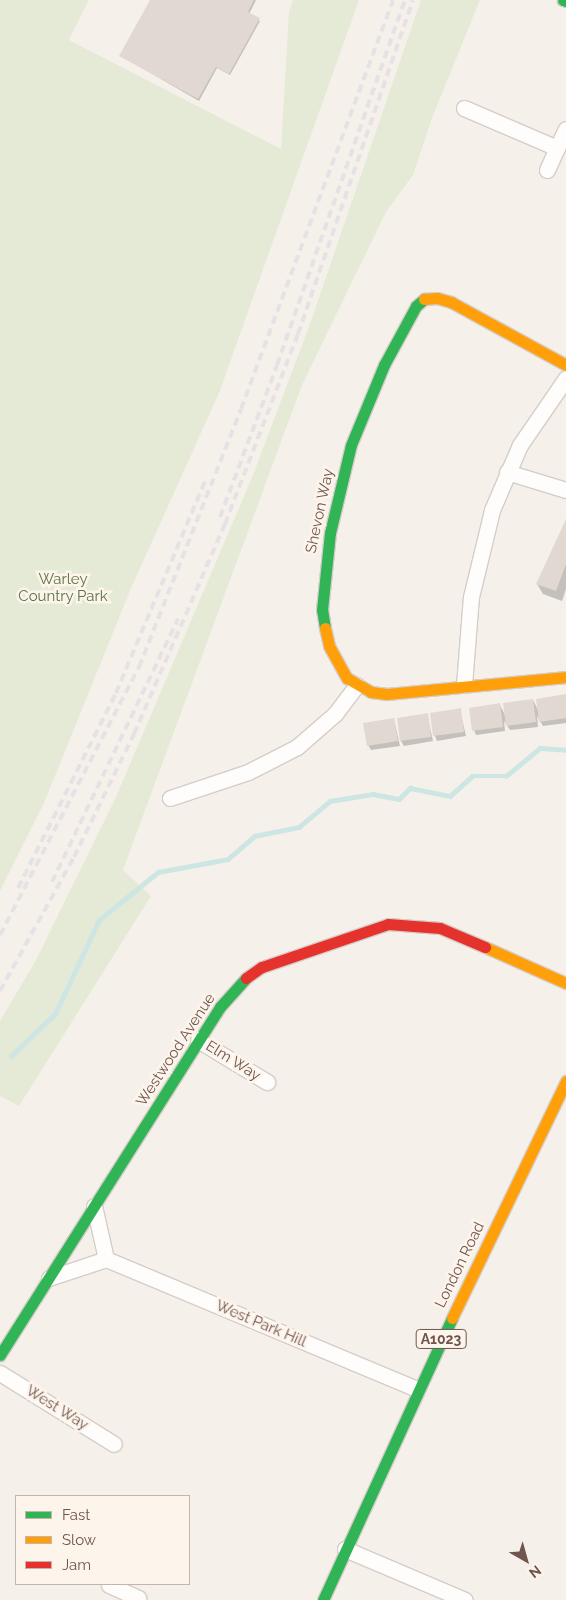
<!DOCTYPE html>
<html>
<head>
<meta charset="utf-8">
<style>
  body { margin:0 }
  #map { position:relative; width:566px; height:1600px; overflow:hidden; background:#f6f0ea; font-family:Raleway,sans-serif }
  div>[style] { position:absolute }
  .green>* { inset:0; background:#e5ead6 }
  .shadow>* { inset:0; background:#0003 }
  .stream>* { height:4.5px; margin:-2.25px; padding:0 2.25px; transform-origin:2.25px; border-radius:2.25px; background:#cde6e4 }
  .building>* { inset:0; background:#e2d8d2 }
  .roads { filter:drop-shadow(1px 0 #d5cdc8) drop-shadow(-1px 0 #d5cdc8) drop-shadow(0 1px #d5cdc8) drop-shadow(0 -1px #d5cdc8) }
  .street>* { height:15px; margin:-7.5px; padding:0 7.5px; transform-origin:7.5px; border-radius:7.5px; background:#fefdfc }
  .fast>* { height:11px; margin:-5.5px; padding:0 5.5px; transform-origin:5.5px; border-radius:5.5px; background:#30b455 }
  .slow>* { height:11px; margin:-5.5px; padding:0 5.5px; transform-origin:5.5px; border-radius:5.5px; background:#ff9f0a }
  .jam>* { height:11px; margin:-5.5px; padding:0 5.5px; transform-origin:5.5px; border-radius:5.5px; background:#e5322d }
  .rail>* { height:4px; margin-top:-2px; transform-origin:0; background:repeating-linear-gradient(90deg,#e4e2e4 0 8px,transparent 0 13px) }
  span { translate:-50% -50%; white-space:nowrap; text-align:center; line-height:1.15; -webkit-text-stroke:5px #fdf4eb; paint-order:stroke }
  .shield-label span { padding:1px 4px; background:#fdf4eb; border:1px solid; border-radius:4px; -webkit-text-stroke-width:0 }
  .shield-label { font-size:14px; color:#70554d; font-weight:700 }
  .street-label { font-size:15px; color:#70554d }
  .park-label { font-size:15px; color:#5b7447 }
  .legend { position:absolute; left:15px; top:1495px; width:175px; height:90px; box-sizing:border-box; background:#fdf4eb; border:1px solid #c5b4ac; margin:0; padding:6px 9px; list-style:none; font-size:15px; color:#70554d }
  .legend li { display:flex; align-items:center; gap:10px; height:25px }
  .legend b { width:25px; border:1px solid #c5b4ac }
  .north { position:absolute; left:501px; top:1535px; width:50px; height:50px; -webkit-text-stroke:4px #fdf4eb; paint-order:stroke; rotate:142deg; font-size:14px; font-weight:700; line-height:20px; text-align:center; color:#70554d }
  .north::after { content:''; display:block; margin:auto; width:18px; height:22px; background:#70554d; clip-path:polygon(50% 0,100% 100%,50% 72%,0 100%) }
</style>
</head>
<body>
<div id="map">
  <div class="green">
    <i style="clip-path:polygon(0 0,89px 0,69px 40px,281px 149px,289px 11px,293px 0,359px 0,219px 393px,132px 586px,44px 803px,0 891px)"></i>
    <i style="clip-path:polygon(421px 0,480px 0,432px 118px,413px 175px,386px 212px,302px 385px,123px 870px,151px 896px,19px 1106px,0 1096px,0 1021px,36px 960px,116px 797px,253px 475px,310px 324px)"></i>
  </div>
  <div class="shadow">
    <i style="clip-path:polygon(152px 0,256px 0,249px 14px,260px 21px,230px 75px,217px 68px,199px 101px,121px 56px)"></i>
    <i style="clip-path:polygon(566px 522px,566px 589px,562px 601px,543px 594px,537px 584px)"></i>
    <i style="clip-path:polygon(566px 697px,566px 723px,543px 726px,537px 716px,538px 727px,510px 730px,504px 721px,505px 731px,476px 735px,474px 730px,500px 705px,505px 715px,533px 700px,538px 710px)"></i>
    <i style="clip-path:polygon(460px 710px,466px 736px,437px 741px,435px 736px)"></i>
    <i style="clip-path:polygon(427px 714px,433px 741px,404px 746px,401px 741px)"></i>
    <i style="clip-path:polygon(394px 719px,400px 746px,371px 750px,368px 745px)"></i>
  </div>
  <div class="stream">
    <i style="left:11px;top:1056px;width:61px;rotate:-43.7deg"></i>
    <i style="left:55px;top:1014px;width:104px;rotate:-64.9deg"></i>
    <i style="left:99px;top:920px;width:76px;rotate:-39.1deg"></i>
    <i style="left:158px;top:872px;width:71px;rotate:-10.5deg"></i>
    <i style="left:228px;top:859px;width:35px;rotate:-41deg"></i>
    <i style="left:254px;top:836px;width:46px;rotate:-11.3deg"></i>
    <i style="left:299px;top:827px;width:40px;rotate:-40deg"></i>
    <i style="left:330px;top:801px;width:44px;rotate:-9.2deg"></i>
    <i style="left:373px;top:794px;width:26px;rotate:11deg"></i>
    <i style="left:399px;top:799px;width:16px;rotate:-45deg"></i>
    <i style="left:410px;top:788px;width:41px;rotate:11.3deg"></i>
    <i style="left:450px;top:796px;width:30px;rotate:-42deg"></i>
    <i style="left:472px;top:776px;width:34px"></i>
    <i style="left:506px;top:776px;width:44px;rotate:-39.5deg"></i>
    <i style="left:540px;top:748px;width:26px;rotate:4deg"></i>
  </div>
  <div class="building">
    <i style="clip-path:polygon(150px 0,254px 0,248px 12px,260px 18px,229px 74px,216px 67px,198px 99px,119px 56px)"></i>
    <i style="clip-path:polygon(566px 519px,566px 564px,556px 591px,536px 584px)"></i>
    <i style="clip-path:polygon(566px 694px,566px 718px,539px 722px,536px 699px)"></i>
    <i style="clip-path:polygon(533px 699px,536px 722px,506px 726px,503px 703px)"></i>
    <i style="clip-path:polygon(500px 703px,503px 727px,472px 731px,469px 708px)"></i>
    <i style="clip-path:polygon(461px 708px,464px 732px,433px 736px,430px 713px)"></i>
    <i style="clip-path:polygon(428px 713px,431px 737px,400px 741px,397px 718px)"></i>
    <i style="clip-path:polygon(394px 718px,398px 741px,367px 746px,363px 723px)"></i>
  </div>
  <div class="roads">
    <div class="street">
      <i style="left:464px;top:108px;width:101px;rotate:23.3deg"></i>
      <i style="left:557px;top:148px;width:21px;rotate:-65deg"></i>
      <i style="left:547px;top:170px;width:24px;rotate:-66deg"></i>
      <i style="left:507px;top:472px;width:62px;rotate:17deg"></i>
      <i style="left:464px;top:685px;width:88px;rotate:-85.5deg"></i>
      <i style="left:471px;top:597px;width:89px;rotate:-76.4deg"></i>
      <i style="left:492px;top:510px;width:71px;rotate:-66.7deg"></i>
      <i style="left:520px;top:445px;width:81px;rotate:-55.5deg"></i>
      <i style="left:170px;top:798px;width:82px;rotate:-18.4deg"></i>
      <i style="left:248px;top:772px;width:55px;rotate:-27deg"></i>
      <i style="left:297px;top:747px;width:50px;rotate:-41deg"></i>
      <i style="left:335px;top:714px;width:36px;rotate:-53deg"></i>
      <i style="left:198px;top:1040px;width:81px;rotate:31.3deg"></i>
      <i style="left:94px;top:1206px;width:54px;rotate:77.2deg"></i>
      <i style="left:49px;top:1278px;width:60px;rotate:-18.4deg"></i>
      <i style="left:106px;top:1259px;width:337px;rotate:22.7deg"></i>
      <i style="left:0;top:1373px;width:134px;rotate:31.9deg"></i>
      <i style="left:345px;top:1549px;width:130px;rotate:23deg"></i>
      <i style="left:109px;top:1585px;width:32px;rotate:24deg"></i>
    </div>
    <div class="fast">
      <i style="left:563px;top:0;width:3px;rotate:18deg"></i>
      <i style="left:325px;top:628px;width:18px;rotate:-99deg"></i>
      <i style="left:322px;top:610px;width:77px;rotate:-84.1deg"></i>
      <i style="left:330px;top:533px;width:90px;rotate:-76.6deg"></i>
      <i style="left:351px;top:445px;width:87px;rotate:-67.6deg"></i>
      <i style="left:384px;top:365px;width:67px;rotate:-61.5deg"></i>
      <i style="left:416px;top:306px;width:11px;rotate:-41deg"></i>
      <i style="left:0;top:1355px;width:412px;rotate:-57.7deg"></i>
      <i style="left:220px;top:1007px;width:39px;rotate:-48deg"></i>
      <i style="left:323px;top:1600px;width:310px;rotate:-65.4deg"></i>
    </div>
    <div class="slow">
      <i style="left:424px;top:299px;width:13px;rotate:-4deg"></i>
      <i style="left:437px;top:298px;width:15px;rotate:16deg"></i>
      <i style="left:451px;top:302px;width:131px;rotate:28.7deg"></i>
      <i style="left:325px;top:628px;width:18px;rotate:77deg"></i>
      <i style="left:329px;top:646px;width:37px;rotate:61deg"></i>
      <i style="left:347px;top:678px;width:28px;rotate:30deg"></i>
      <i style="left:371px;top:692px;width:16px;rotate:7deg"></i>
      <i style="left:387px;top:694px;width:180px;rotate:-5.4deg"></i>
      <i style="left:485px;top:947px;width:89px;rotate:24deg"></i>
      <i style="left:452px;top:1318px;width:263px;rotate:-64.3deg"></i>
    </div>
    <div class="jam">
      <i style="left:246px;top:978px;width:19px;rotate:-35deg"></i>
      <i style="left:262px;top:967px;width:133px;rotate:-18.8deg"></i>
      <i style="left:388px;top:924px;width:52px;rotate:4.4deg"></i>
      <i style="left:440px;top:928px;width:49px;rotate:22.9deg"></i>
    </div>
  </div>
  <div class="rail">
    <i style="left:220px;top:517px;width:162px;rotate:-69.4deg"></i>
    <i style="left:277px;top:365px;width:387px;rotate:-70.7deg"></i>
    <i style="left:52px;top:882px;width:292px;rotate:-64.4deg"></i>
    <i style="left:18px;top:888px;width:218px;rotate:-63.3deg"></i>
    <i style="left:116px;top:693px;width:234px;rotate:-67.2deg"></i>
    <i style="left:0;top:935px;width:302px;rotate:-62.6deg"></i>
    <i style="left:139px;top:667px;width:277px;rotate:-68.4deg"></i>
    <i style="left:241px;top:409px;width:436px;rotate:-69.6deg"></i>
    <i style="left:0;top:991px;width:153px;rotate:-61.1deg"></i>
    <i style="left:74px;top:857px;width:137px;rotate:-64deg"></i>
    <i style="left:134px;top:734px;width:229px;rotate:-66.6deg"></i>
    <i style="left:225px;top:524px;width:204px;rotate:-69deg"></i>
    <i style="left:298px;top:334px;width:353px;rotate:-71deg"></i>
  </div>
  <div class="shield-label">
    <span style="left:441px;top:1339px">A1023</span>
  </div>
  <div class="street-label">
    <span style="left:320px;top:511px;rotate:-78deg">Shevon Way</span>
    <span style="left:176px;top:1050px;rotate:-57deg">Westwood Avenue</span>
    <span style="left:233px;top:1061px;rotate:32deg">Elm Way</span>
    <span style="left:460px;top:1265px;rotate:-64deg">London Road</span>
    <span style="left:261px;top:1324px;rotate:23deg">West Park Hill</span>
    <span style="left:57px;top:1408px;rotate:32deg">West Way</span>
  </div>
  <div class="park-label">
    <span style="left:63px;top:588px">Warley<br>Country Park</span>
  </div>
  <ul class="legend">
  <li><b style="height:6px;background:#30b455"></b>Fast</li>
  <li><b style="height:6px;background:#ff9f0a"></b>Slow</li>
  <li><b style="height:6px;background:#e5322d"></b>Jam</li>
  </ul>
  <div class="north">N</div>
</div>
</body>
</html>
